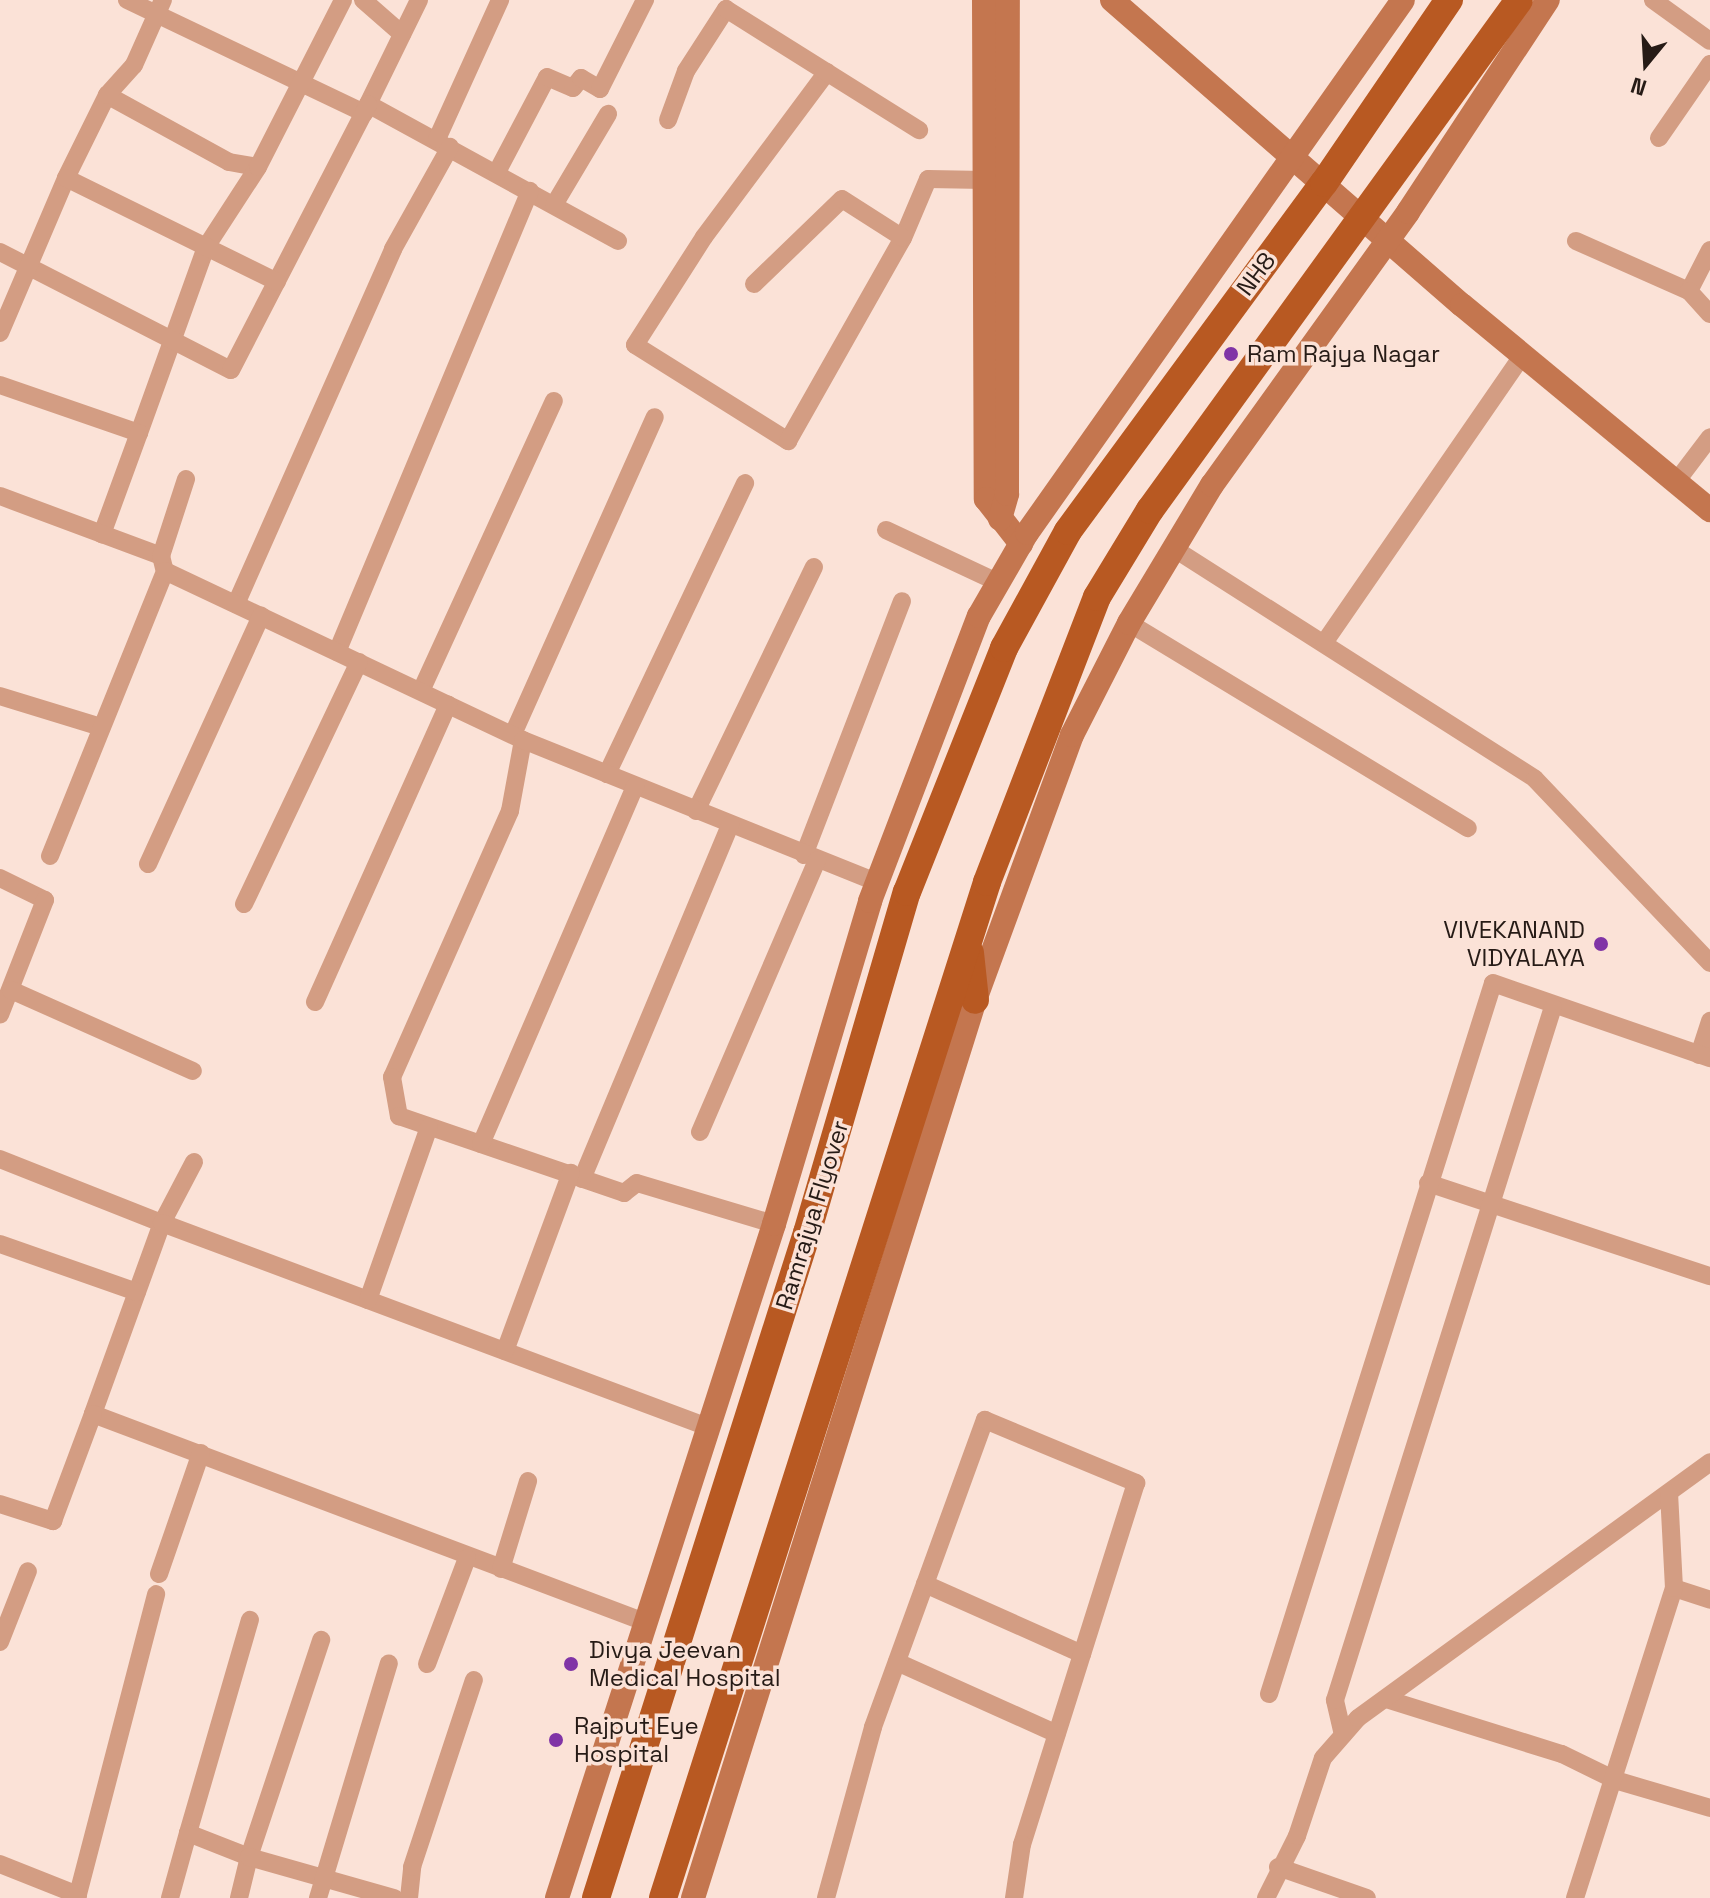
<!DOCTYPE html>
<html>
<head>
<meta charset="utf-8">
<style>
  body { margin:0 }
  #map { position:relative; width:1710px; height:1898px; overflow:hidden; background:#fbe2d7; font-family:"Space Grotesk",sans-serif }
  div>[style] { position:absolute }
  .street>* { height:18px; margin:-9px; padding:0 9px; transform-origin:9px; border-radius:9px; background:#d39d83 }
  .secondary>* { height:24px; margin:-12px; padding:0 12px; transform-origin:12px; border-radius:12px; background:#c4764f }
  .primary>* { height:28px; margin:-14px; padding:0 14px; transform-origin:14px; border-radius:14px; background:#b85922 }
  .dots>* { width:22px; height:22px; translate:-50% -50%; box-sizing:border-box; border:4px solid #fbe2d7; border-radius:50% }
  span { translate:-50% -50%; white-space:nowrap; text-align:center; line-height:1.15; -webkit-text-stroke:7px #fbe2d7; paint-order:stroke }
  .street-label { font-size:24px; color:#261b16 }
  .poi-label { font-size:24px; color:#261b16 }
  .left { translate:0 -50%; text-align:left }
  .right { translate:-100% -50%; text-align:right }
  .north { position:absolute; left:1606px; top:24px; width:80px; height:80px; -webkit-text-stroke:6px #fbe2d7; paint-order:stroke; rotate:198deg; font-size:22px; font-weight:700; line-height:32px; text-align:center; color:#261b16 }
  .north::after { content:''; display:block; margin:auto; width:28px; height:36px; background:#261b16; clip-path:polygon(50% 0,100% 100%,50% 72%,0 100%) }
</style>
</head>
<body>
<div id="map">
  <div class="street">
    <i style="left:127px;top:0;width:263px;rotate:25.5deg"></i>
    <i style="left:363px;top:0;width:52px;rotate:41.1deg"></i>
    <i style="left:419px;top:0;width:116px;rotate:116.1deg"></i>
    <i style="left:368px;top:104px;width:285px;rotate:28.7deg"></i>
    <i style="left:1653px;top:0;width:70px;rotate:35.7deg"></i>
    <i style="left:827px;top:72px;width:206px;rotate:126.7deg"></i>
    <i style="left:704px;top:237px;width:128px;rotate:122.6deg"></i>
    <i style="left:635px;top:345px;width:181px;rotate:32.1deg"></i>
    <i style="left:788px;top:441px;width:233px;rotate:-60.5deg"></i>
    <i style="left:903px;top:238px;width:64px;rotate:-67deg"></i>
    <i style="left:928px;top:179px;width:57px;rotate:1deg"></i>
    <i style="left:107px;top:95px;width:139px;rotate:28.8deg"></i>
    <i style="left:229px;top:162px;width:29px;rotate:10deg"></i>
    <i style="left:258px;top:167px;width:95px;rotate:123deg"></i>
    <i style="left:206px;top:247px;width:198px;rotate:109.8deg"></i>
    <i style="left:668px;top:120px;width:52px;rotate:-69.8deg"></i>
    <i style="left:686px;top:71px;width:74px;rotate:-57.2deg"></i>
    <i style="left:726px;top:9px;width:228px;rotate:32.1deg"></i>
    <i style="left:1659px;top:138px;width:90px;rotate:-55.4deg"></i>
    <i style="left:437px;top:139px;width:153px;rotate:-65.6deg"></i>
    <i style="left:258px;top:167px;width:187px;rotate:-63deg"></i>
    <i style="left:497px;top:172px;width:107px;rotate:-62.2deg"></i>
    <i style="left:547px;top:77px;width:28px;rotate:23deg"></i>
    <i style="left:573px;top:88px;width:13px;rotate:-51deg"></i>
    <i style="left:581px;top:78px;width:22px;rotate:30deg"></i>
    <i style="left:600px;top:89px;width:100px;rotate:-63.2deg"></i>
    <i style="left:66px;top:178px;width:93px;rotate:-63.7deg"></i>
    <i style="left:107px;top:95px;width:40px;rotate:-48deg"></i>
    <i style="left:134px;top:65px;width:71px;rotate:-66deg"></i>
    <i style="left:554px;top:205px;width:106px;rotate:-59.3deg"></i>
    <i style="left:1576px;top:241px;width:124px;rotate:23.9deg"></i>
    <i style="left:1689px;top:291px;width:46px;rotate:-62.9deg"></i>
    <i style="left:0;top:252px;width:259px;rotate:27.1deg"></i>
    <i style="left:231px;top:370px;width:299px;rotate:-62.7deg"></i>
    <i style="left:754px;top:284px;width:122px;rotate:-44deg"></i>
    <i style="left:842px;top:199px;width:72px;rotate:32.6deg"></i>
    <i style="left:1689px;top:291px;width:31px;rotate:48deg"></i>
    <i style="left:0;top:333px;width:168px;rotate:-66.9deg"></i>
    <i style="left:66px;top:178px;width:235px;rotate:26.2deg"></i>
    <i style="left:0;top:385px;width:147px;rotate:19.1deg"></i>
    <i style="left:139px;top:433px;width:108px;rotate:110.1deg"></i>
    <i style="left:1676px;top:482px;width:56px;rotate:-52.9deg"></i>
    <i style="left:0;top:496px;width:172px;rotate:20.4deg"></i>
    <i style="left:886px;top:530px;width:123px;rotate:25.1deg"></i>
    <i style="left:1173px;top:548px;width:429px;rotate:32.5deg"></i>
    <i style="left:1535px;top:779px;width:254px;rotate:46.4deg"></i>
    <i style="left:164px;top:568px;width:12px;rotate:-104deg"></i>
    <i style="left:161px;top:556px;width:81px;rotate:-72deg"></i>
    <i style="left:236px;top:604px;width:388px;rotate:-66.1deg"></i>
    <i style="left:393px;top:249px;width:117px;rotate:-60.8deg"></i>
    <i style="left:1129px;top:623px;width:396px;rotate:31.2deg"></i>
    <i style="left:1324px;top:643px;width:352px;rotate:-55.4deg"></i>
    <i style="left:337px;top:652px;width:500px;rotate:-67.3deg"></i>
    <i style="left:421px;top:691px;width:319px;rotate:-65.4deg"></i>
    <i style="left:0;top:696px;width:106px;rotate:17.1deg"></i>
    <i style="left:513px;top:734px;width:347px;rotate:-65.9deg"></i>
    <i style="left:523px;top:740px;width:72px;rotate:100.4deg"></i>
    <i style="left:510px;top:811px;width:291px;rotate:113.9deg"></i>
    <i style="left:392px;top:1077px;width:40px;rotate:80deg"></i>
    <i style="left:399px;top:1116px;width:238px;rotate:18.9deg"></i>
    <i style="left:624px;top:1193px;width:16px;rotate:-38deg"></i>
    <i style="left:637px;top:1183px;width:143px;rotate:16.7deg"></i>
    <i style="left:607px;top:774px;width:322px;rotate:-64.6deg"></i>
    <i style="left:696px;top:811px;width:271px;rotate:-64.2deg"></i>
    <i style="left:804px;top:855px;width:272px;rotate:-68.9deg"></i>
    <i style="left:50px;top:856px;width:307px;rotate:-68deg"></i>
    <i style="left:165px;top:571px;width:396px;rotate:25.3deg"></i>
    <i style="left:523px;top:740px;width:381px;rotate:21.9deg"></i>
    <i style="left:148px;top:864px;width:273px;rotate:-65.5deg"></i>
    <i style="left:0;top:878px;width:50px;rotate:26.1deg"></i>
    <i style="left:45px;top:900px;width:123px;rotate:111.4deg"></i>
    <i style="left:244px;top:904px;width:268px;rotate:-64.6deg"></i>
    <i style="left:11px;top:990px;width:199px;rotate:24deg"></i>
    <i style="left:315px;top:1002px;width:326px;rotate:-65.9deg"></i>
    <i style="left:1699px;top:1055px;width:36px;rotate:-72deg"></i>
    <i style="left:700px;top:1132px;width:296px;rotate:-66.7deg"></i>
    <i style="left:481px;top:1144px;width:390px;rotate:-66.7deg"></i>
    <i style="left:0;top:1159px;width:174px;rotate:21.6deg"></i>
    <i style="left:162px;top:1223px;width:203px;rotate:109.9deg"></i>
    <i style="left:93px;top:1414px;width:590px;rotate:20.65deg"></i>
    <i style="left:194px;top:1162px;width:69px;rotate:117.7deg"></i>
    <i style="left:162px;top:1223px;width:583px;rotate:20.49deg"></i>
    <i style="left:582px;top:1179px;width:384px;rotate:-67.3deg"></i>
    <i style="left:1428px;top:1183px;width:297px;rotate:18.3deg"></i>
    <i style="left:0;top:1244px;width:145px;rotate:19.3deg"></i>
    <i style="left:368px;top:1300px;width:183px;rotate:-70.6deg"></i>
    <i style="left:505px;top:1351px;width:190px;rotate:-69.7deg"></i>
    <i style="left:0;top:1504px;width:56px;rotate:17.8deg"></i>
    <i style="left:53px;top:1521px;width:114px;rotate:-69.5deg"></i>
    <i style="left:501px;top:1569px;width:92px;rotate:-72.9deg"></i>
    <i style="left:159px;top:1574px;width:128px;rotate:-70.9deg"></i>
    <i style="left:925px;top:1584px;width:172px;rotate:24deg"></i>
    <i style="left:1674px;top:1588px;width:38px;rotate:18deg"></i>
    <i style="left:0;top:1642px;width:76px;rotate:-68.5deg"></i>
    <i style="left:897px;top:1662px;width:175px;rotate:24.2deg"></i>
    <i style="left:427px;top:1664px;width:113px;rotate:-69.3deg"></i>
    <i style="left:1269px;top:1694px;width:745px;rotate:-72.51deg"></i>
    <i style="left:1493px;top:983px;width:230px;rotate:19.1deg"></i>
    <i style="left:1386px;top:1699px;width:184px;rotate:17.4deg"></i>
    <i style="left:1562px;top:1754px;width:59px;rotate:26.1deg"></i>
    <i style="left:1615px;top:1780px;width:99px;rotate:16.4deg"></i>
    <i style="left:1343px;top:1735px;width:36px;rotate:-103deg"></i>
    <i style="left:1335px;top:1700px;width:726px;rotate:-72.54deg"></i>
    <i style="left:188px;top:1833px;width:222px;rotate:-73.8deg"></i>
    <i style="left:0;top:1864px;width:84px;rotate:21.7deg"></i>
    <i style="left:1278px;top:1867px;width:94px;rotate:19.2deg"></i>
    <i style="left:77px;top:1898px;width:314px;rotate:-75.4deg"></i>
    <i style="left:170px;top:1898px;width:67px;rotate:-74.5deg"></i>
    <i style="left:188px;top:1833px;width:66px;rotate:21.5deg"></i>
    <i style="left:249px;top:1857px;width:229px;rotate:-71.6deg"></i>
    <i style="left:239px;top:1898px;width:42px;rotate:-76.3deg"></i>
    <i style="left:249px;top:1857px;width:151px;rotate:15.8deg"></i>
    <i style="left:318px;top:1898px;width:245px;rotate:-73.2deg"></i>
    <i style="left:409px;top:1898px;width:31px;rotate:-84deg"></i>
    <i style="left:412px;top:1867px;width:197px;rotate:-71.7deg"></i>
    <i style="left:826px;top:1898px;width:177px;rotate:-74.6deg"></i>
    <i style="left:873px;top:1727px;width:327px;rotate:-70deg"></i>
    <i style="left:985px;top:1420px;width:164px;rotate:22.6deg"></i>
    <i style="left:1136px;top:1483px;width:379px;rotate:107.5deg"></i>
    <i style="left:1022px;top:1844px;width:55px;rotate:98.4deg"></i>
    <i style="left:1266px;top:1898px;width:69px;rotate:-63.4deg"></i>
    <i style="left:1297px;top:1836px;width:82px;rotate:-71.6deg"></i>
    <i style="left:1323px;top:1758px;width:53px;rotate:-48.8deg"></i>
    <i style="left:1358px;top:1718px;width:435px;rotate:-36deg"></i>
    <i style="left:1575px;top:1898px;width:325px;rotate:-72.3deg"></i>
    <i style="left:1674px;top:1588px;width:95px;rotate:-93deg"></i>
  </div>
  <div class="secondary">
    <i style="left:984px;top:0;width:499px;rotate:89.8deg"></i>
    <i style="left:986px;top:499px;width:57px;rotate:52.1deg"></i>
    <i style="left:1112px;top:0;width:464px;rotate:41.1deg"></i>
    <i style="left:1462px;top:305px;width:322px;rotate:39.6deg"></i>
    <i style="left:1000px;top:519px;width:26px;rotate:-74deg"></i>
    <i style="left:1007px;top:494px;width:494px;rotate:-89.9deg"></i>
    <i style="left:557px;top:1898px;width:708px;rotate:-72.15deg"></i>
    <i style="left:774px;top:1224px;width:337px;rotate:-73.4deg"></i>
    <i style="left:870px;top:901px;width:305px;rotate:-69.1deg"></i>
    <i style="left:979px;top:616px;width:96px;rotate:-60deg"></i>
    <i style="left:1027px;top:533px;width:652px;rotate:-54.8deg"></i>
    <i style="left:693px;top:1898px;width:941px;rotate:-72.57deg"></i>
    <i style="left:975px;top:1000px;width:282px;rotate:-69.9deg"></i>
    <i style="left:1072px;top:735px;width:126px;rotate:-63deg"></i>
    <i style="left:1129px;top:623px;width:161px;rotate:-59deg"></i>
    <i style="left:1212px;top:485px;width:336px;rotate:-54.3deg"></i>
    <i style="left:1408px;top:212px;width:254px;rotate:-56.6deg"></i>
  </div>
  <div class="primary">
    <i style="left:970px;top:953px;width:47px;rotate:83.9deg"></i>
    <i style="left:596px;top:1898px;width:698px;rotate:-72.4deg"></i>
    <i style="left:807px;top:1233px;width:355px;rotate:-73.7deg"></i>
    <i style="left:907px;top:892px;width:263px;rotate:-68.3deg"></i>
    <i style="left:1004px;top:648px;width:133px;rotate:-61.3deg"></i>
    <i style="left:1068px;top:531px;width:432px;rotate:-53.7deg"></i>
    <i style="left:1324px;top:183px;width:222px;rotate:-55.7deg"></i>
    <i style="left:663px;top:1898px;width:1066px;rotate:-72.31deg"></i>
    <i style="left:987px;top:882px;width:305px;rotate:-68.9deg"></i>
    <i style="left:1097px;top:597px;width:102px;rotate:-58.7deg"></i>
    <i style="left:1150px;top:510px;width:629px;rotate:-54.11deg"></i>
  </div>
  <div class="dots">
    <i style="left:1231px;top:354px;background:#8034a6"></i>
    <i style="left:1601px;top:944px;background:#8034a6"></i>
    <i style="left:571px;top:1664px;background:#8034a6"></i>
    <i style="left:556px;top:1740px;background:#8034a6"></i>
  </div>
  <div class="street-label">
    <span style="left:1256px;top:274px;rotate:-53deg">NH8</span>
    <span style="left:812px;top:1215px;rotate:-73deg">Ramrajya Flyover</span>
  </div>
  <div class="poi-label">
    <span class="left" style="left:1247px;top:354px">Ram Rajya Nagar</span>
    <span class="right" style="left:1585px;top:944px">VIVEKANAND<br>VIDYALAYA</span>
    <span class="left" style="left:589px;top:1664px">Divya Jeevan<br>Medical Hospital</span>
    <span class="left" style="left:574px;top:1740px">Rajput Eye<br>Hospital</span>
  </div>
  <div class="north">N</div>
</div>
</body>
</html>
